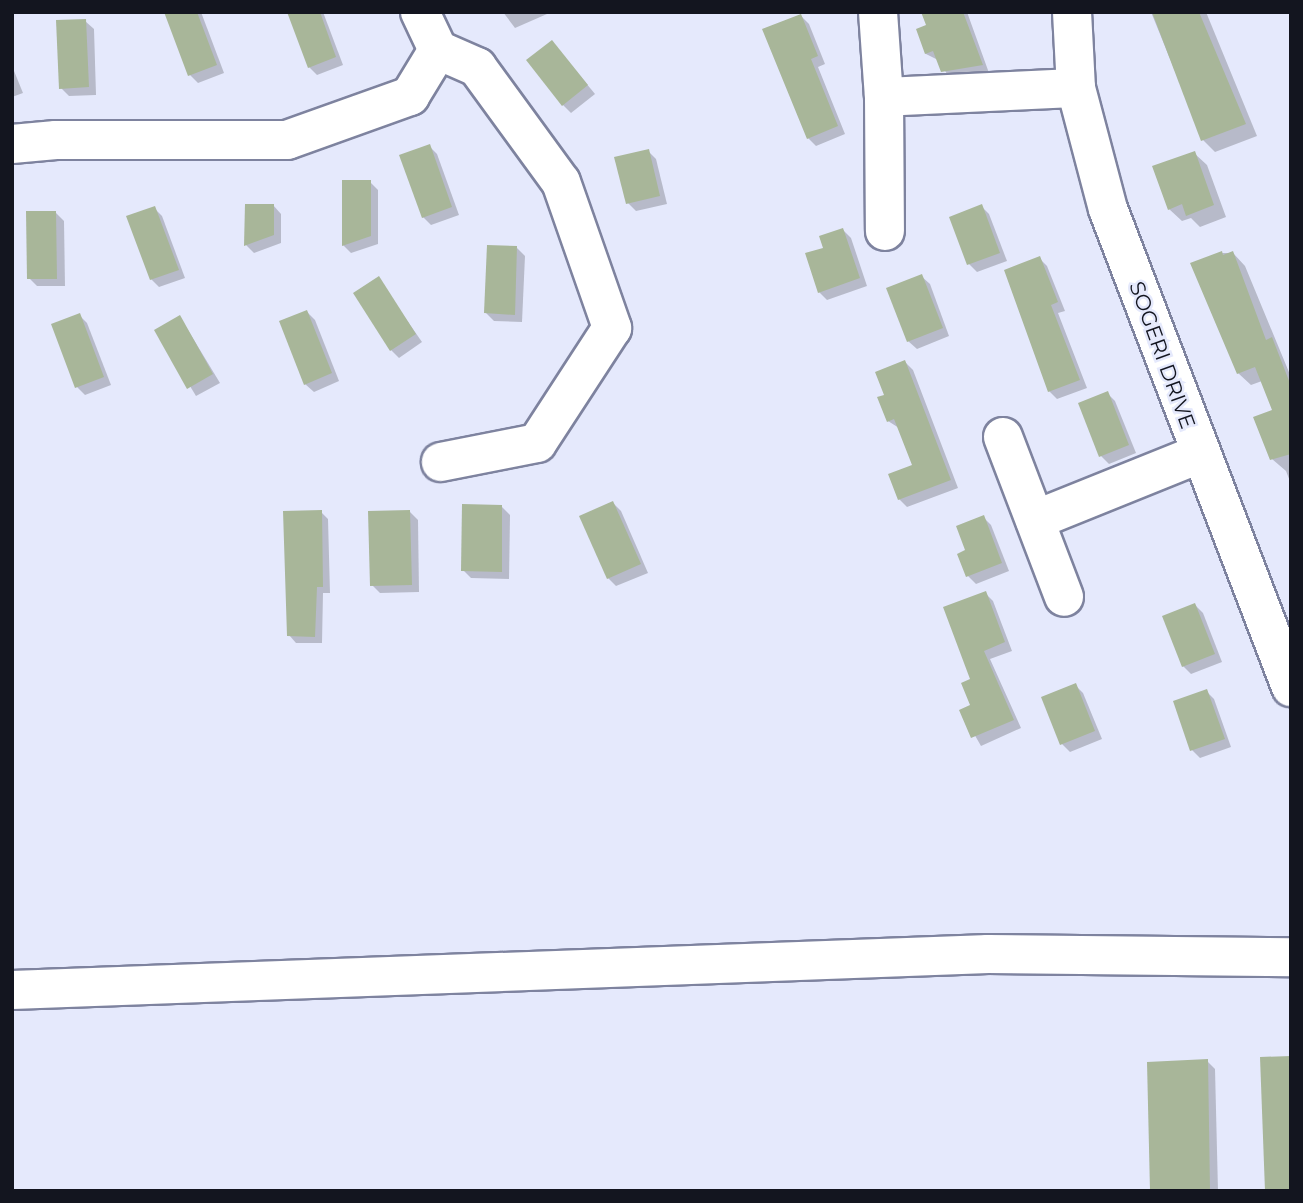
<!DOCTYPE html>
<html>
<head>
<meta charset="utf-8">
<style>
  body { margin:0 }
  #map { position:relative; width:1303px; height:1203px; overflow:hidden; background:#e5e9fc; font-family:Montserrat,sans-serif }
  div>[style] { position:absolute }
  .shadow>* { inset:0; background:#0003 }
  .building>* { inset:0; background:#a8b699 }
  .roads { filter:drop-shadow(2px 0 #7e839f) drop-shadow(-2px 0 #7e839f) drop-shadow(0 2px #7e839f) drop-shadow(0 -2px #7e839f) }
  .minor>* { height:38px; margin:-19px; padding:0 19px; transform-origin:19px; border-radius:19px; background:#fff }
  span { translate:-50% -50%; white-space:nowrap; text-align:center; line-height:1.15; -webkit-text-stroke:5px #e5e9fc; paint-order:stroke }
  .street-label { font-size:21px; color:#13151f }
  .frame { position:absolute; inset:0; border:14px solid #13151f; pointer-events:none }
</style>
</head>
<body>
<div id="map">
  <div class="shadow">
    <i style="clip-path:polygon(169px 12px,201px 12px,224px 73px,198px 83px,190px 75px)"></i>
    <i style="clip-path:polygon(289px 12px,323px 12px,343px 65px,317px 75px,309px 67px)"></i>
    <i style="clip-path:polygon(503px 12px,546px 12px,547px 14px,515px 28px)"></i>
    <i style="clip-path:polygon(923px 12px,967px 12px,989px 73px,951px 80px,938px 60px,926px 54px,918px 30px,928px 26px)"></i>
    <i style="clip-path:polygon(1151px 12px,1206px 12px,1257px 136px,1215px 152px,1203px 140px)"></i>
    <i style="clip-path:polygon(801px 16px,809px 24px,825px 64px,818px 67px,845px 134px,816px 146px,808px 138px)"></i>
    <i style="clip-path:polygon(85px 21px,94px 29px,96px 95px,69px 96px,61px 88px)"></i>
    <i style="clip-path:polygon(559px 50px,595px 94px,571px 113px,563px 105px)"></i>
    <i style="clip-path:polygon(12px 66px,23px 93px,12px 97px)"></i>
    <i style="clip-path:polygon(429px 146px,437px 154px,459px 215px,431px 225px,423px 217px)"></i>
    <i style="clip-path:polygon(648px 151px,656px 159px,667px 204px,636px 211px,628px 203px)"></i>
    <i style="clip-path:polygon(1194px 153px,1207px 165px,1226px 217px,1200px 227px,1191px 218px,1182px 221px,1169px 209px)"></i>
    <i style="clip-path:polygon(370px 182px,378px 190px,378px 244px,351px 253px,343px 245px)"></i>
    <i style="clip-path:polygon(273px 205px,281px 214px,281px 243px,254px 253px,246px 245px)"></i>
    <i style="clip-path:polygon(981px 206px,989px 214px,1007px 261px,977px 272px,969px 264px)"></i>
    <i style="clip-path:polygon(154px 208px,162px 216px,185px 278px,159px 287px,151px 279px)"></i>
    <i style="clip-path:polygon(56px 213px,64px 221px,65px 286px,37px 286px,29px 278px)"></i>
    <i style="clip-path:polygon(843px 230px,851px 238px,867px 286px,827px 300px,819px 292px,825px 249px)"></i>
    <i style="clip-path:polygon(517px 248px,525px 256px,522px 322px,494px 321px,486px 313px)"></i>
    <i style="clip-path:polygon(1222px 253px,1233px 253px,1245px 266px,1291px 377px,1291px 484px,1286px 471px,1272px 459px,1274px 411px,1262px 381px,1251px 385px,1238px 373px)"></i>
    <i style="clip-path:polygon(1039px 258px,1047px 266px,1065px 311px,1058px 313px,1087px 388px,1057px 399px,1049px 391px)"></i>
    <i style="clip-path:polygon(921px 276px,930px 284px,949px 336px,917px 349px,908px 341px)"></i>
    <i style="clip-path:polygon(378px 279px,422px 342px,399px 358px,391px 350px)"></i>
    <i style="clip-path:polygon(307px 312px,315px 320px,339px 381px,314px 392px,305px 384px)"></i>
    <i style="clip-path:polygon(79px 315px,87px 323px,111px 385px,85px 395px,77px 387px)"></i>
    <i style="clip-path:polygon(180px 317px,220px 383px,196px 396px,156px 330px)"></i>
    <i style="clip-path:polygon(905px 362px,913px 370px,958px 488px,907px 507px,899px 499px,914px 466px,899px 428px,888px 421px,886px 396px)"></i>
    <i style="clip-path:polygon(1107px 393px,1115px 401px,1136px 453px,1109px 464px,1101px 456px,1080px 404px)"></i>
    <i style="clip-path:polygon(613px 503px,621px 511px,648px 573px,616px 586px,608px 578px)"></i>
    <i style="clip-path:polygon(502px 507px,510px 515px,509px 579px,471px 578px,463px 570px)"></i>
    <i style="clip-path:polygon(321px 512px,328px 519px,330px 593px,323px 593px,322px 643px,296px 643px,289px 635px)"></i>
    <i style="clip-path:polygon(410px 512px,418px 520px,419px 592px,380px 593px,372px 585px)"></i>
    <i style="clip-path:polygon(983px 517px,991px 525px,1009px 571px,976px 584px,968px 576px)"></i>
    <i style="clip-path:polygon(985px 593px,993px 601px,1012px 651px,990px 659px,1021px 728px,981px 746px,961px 711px,972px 706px)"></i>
    <i style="clip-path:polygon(1195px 605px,1203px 613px,1222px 662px,1191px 674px,1183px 666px)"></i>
    <i style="clip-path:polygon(1075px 685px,1083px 693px,1102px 739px,1070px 752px,1062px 744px)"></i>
    <i style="clip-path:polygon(1206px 691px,1214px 699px,1231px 747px,1200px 758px,1192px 750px)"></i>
    <i style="clip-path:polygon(1207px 1061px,1215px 1069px,1218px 1191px,1152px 1191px)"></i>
  </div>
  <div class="building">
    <i style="clip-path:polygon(164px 12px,197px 12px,217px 65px,188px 76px)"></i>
    <i style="clip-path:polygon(287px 12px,320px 12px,336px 57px,308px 68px)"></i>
    <i style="clip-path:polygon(921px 12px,963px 12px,983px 65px,941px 72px,933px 51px,925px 54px,916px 29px,926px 25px)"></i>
    <i style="clip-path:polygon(1152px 12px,1199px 12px,1246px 124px,1201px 141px)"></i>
    <i style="clip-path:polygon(801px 14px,818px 56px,811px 59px,838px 126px,807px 139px,762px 29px)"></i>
    <i style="clip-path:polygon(86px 19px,89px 87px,59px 89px,56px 20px)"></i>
    <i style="clip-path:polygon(552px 40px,588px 85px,562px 106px,526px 60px)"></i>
    <i style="clip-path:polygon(430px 144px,452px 207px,422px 218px,399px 155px)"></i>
    <i style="clip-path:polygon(649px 149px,660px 196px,626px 204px,614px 157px)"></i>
    <i style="clip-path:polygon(1195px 151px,1214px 205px,1186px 216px,1182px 204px,1168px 210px,1152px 166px)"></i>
    <i style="clip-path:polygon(342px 180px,371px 180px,371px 236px,342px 246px)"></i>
    <i style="clip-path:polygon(245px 204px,274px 204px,274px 235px,244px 246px)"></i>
    <i style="clip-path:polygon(982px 204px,1000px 253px,967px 265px,949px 217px)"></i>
    <i style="clip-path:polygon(155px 206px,179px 270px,150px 280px,126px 216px)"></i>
    <i style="clip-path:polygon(26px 211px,56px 211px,57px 279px,27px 279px)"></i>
    <i style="clip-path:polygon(843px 228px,860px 278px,818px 293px,805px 253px,823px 248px,819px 236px)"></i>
    <i style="clip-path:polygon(487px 245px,517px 246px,515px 315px,484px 313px)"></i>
    <i style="clip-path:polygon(1222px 251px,1223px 255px,1233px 251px,1266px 340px,1272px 337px,1291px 386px,1291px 454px,1270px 460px,1253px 417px,1272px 410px,1255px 367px,1237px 374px,1190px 263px)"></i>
    <i style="clip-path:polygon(1040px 256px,1058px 302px,1051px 305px,1080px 380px,1048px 392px,1004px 270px)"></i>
    <i style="clip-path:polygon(922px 274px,943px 328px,907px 342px,886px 288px)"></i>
    <i style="clip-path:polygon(379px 276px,416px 334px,390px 351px,353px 293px)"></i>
    <i style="clip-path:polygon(307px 310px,332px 373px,304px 385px,279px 321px)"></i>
    <i style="clip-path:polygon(80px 313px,104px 377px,75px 388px,51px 324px)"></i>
    <i style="clip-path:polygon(180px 315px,213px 374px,187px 389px,154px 330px)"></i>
    <i style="clip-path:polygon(905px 360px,951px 480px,898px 500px,888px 474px,912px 465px,894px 419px,887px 422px,877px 397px,884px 395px,875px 372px)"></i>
    <i style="clip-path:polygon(1108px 391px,1129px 445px,1099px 457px,1078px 403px)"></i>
    <i style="clip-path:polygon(613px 501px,641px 564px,607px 579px,579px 516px)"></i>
    <i style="clip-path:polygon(462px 504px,502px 505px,502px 572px,461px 571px)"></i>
    <i style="clip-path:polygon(322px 510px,323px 587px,317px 587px,315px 637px,287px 636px,283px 511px)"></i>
    <i style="clip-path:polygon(410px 510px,412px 585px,370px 586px,368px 511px)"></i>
    <i style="clip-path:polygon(984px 515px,1002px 563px,966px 577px,957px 554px,965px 550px,956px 526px)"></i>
    <i style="clip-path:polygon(986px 591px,1005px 642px,984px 651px,1014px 720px,971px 738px,959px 710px,970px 705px,961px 683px,970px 679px,943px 607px)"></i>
    <i style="clip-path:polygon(1195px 603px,1215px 654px,1182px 667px,1162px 616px)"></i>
    <i style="clip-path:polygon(1076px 683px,1095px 731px,1060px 745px,1041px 697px)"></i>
    <i style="clip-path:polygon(1207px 689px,1225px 739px,1190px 751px,1173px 701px)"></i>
    <i style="clip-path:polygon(1291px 1056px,1291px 1191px,1265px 1191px,1260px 1057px)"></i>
    <i style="clip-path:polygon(1208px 1059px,1210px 1191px,1150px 1191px,1147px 1062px)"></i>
  </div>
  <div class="roads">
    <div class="minor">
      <i style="left:420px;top:12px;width:42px;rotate:64.7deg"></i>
      <i style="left:878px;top:12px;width:85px;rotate:86deg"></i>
      <i style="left:884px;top:97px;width:134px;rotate:89.6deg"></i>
      <i style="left:1072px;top:12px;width:76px;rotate:87deg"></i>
      <i style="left:1076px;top:88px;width:125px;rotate:75.2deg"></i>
      <i style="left:1108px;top:209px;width:512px;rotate:69.05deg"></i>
      <i style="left:438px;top:50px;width:43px;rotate:23.6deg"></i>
      <i style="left:477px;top:67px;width:142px;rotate:53.9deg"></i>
      <i style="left:561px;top:182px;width:155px;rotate:70.7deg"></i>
      <i style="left:612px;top:328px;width:137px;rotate:123.1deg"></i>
      <i style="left:537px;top:443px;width:98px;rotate:168.8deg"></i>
      <i style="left:884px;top:97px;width:192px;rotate:-2.7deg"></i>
      <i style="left:12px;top:144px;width:44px;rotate:-5.2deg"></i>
      <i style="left:56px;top:140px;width:231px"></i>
      <i style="left:287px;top:140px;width:131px;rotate:-19.7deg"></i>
      <i style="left:410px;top:96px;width:54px;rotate:-58.7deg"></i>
      <i style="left:1003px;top:437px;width:171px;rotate:69.1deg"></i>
      <i style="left:1035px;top:520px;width:177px;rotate:-21.9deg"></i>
      <i style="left:12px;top:990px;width:977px;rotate:-2.11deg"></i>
      <i style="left:988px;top:954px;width:303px;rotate:0.6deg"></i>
    </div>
  </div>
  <div class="street-label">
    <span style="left:1162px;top:355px;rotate:70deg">SOGERI DRIVE</span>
  </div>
  <div class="frame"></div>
</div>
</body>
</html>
